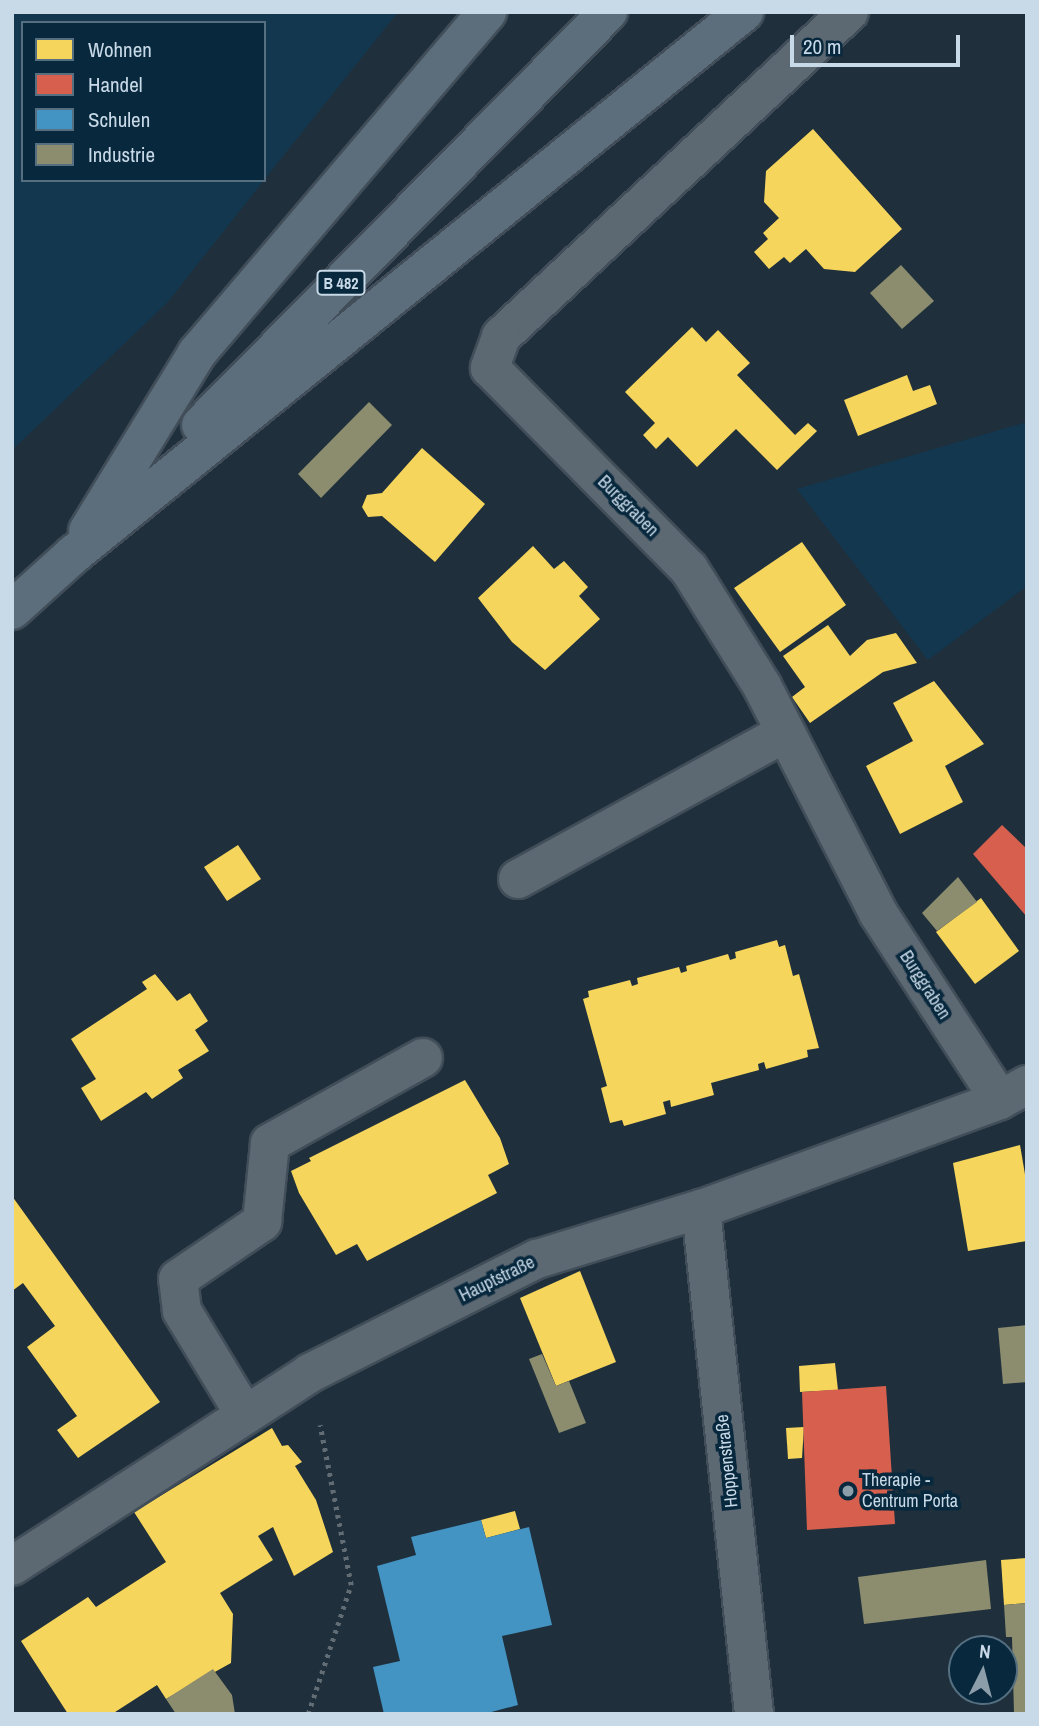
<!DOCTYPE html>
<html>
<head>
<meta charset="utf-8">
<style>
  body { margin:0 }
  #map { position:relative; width:1039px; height:1726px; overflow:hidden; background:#1f303c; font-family:"Archivo Narrow",sans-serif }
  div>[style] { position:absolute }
  .built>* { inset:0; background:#12374f }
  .homes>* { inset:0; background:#f6d55c }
  .shops>* { inset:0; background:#d6604d }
  .schools>* { inset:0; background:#4393c3 }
  .industry>* { inset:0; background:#8c8c6e }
  .path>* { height:4.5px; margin-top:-2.25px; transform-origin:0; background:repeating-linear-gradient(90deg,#616c75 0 3.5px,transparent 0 8.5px) }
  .roads { filter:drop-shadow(2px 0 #414e59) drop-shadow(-2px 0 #414e59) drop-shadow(0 2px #414e59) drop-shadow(0 -2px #414e59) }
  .minor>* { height:38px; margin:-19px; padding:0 19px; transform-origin:19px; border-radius:19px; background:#5c6872 }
  .major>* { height:38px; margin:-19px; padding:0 19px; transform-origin:19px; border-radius:19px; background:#5c6e7b }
  .dots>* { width:19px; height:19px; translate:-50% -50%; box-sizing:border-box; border:4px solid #08283d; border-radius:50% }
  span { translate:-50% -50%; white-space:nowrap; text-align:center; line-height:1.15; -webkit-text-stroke:7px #08283d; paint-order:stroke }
  .shield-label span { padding:2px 5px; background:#08283d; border:2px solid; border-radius:5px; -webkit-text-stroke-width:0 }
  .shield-label { font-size:16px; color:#c8d9e7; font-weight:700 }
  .street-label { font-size:18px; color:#c8d9e7 }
  .poi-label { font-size:18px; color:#c8d9e7 }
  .left { translate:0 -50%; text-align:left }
  .frame { position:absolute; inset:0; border:14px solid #c8d9e7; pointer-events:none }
  .legend { position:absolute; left:21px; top:21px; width:245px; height:161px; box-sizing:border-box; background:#08283d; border:2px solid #556f81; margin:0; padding:9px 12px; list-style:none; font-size:21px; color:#c8d9e7 }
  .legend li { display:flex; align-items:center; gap:14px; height:35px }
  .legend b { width:35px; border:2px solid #556f81 }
  .north { position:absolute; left:948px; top:1635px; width:70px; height:70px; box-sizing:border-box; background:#08283d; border:2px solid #556f81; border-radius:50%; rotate:6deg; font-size:19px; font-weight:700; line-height:28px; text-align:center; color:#c8d9e7 }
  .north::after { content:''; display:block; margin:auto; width:24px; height:32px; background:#8d9eab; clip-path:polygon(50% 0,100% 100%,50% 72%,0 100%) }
  .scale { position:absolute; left:790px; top:35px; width:170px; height:32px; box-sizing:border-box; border:4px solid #c8d9e7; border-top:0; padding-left:9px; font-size:21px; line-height:24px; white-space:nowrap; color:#c8d9e7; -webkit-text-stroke:5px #08283d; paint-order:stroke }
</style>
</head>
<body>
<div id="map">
  <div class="built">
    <i style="clip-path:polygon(12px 12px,398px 12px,264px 180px,264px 23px,23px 23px,23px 180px,264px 180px,167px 303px,12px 450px)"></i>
    <i style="clip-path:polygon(1027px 422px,1027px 586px,928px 660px,797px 489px)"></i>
  </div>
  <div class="homes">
    <i style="clip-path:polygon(813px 129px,902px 229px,855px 272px,824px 269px,806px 249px,790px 263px,784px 257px,769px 269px,754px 252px,768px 239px,763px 233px,779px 218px,764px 202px,766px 171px)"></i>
    <i style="clip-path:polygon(692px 327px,706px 342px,718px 330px,750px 363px,737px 375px,795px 435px,808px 423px,817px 431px,777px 470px,736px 429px,697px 467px,668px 437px,656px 449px,643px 435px,655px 423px,625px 392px)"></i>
    <i style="clip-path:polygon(907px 375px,913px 391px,930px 385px,937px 404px,858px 436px,844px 400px)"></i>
    <i style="clip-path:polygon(422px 448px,485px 504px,435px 562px,382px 516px,368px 517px,362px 507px,367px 495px,382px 493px)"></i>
    <i style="clip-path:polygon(802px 542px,846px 605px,780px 652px,734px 588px)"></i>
    <i style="clip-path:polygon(533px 546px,554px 569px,564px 561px,588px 587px,579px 596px,600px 619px,545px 670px,512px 642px,478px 598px)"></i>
    <i style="clip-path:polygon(828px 625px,850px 656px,867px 640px,896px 633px,917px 663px,883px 672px,810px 723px,792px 697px,805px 687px,783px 656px)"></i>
    <i style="clip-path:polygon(934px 681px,984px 744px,945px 766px,963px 802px,900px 834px,866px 766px,913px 741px,893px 703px)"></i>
    <i style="clip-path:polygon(238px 845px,261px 879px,227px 901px,204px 867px)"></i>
    <i style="clip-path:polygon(981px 898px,1019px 951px,975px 984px,936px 932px)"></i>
    <i style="clip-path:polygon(777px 940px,779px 947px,785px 945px,793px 976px,799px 974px,819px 1048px,807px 1050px,808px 1057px,766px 1069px,764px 1062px,758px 1064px,759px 1070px,711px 1083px,714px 1095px,671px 1107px,670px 1100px,663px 1102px,666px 1114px,624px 1126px,622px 1120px,610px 1123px,601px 1088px,607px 1086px,583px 999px,589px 997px,588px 991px,630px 980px,632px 986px,638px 984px,637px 978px,679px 967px,681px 973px,687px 971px,686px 966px,728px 954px,730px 960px,736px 958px,735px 952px)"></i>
    <i style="clip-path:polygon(155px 974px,177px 1001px,190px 993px,208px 1021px,195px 1030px,209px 1051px,178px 1070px,183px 1078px,152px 1099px,146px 1092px,101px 1121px,81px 1088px,96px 1079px,71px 1039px,147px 989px,142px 982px)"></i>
    <i style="clip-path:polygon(465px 1080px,500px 1138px,509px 1164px,488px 1175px,497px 1193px,367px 1261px,357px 1244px,336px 1255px,299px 1193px,291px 1171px,311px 1161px,309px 1158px)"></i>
    <i style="clip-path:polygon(1020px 1145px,1027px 1186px,1027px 1241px,968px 1251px,953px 1163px)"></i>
    <i style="clip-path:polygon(12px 1196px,160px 1402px,78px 1458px,57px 1430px,77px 1416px,27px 1347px,55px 1326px,23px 1283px,12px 1291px)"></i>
    <i style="clip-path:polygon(580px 1271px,616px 1362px,556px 1386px,520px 1298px)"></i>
    <i style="clip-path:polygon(835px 1363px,838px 1390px,800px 1392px,799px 1366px)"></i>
    <i style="clip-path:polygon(804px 1427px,802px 1458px,788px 1459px,786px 1428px)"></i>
    <i style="clip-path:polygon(272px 1428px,282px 1446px,288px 1445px,302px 1462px,295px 1466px,316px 1500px,333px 1552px,294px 1576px,273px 1527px,258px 1536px,273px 1560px,220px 1593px,233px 1614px,231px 1663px,166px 1699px,157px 1685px,112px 1714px,68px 1714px,21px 1641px,88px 1597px,96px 1607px,166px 1562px,134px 1512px)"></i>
    <i style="clip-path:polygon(515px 1511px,520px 1529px,486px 1538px,481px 1520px)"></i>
    <i style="clip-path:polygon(1027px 1558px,1027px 1603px,1004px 1605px,1001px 1560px)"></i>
  </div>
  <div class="shops">
    <i style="clip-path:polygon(1002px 825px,1027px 849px,1027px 917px,973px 854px)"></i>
    <i style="clip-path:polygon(886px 1386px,895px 1524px,807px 1530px,802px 1392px)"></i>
  </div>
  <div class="schools">
    <i style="clip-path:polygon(481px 1520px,486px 1538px,529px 1527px,552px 1625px,502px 1636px,518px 1705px,484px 1714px,384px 1714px,373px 1667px,400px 1661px,377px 1566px,416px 1555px,411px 1537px)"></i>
  </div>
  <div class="industry">
    <i style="clip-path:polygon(901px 265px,934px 301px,902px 329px,870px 293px)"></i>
    <i style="clip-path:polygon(369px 402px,392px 425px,321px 498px,298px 474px)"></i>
    <i style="clip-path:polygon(958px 877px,977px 902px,937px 931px,922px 913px)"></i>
    <i style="clip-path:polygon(1027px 1325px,1027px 1382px,1003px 1384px,998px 1328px)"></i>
    <i style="clip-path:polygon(542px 1354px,556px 1386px,569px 1381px,586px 1423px,559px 1433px,529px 1359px)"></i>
    <i style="clip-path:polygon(986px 1560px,991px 1609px,864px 1624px,858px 1577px)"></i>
    <i style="clip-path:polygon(1027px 1603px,1027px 1714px,1014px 1714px,1012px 1637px,1006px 1637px,1004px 1605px)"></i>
    <i style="clip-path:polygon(213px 1669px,232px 1695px,235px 1714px,176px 1714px,166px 1699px)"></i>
  </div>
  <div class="path">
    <i style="left:308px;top:1714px;width:136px;rotate:-71.6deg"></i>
    <i style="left:351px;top:1585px;width:163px;rotate:-101deg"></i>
  </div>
  <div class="roads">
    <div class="minor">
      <i style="left:849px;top:12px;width:476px;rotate:137deg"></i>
      <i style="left:501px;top:337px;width:33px;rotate:110deg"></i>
      <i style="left:490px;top:368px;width:283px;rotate:45.3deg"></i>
      <i style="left:689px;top:569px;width:138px;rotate:58deg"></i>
      <i style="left:762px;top:686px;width:255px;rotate:62.9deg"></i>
      <i style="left:878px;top:913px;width:223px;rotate:56.9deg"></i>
      <i style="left:518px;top:879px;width:304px;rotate:-28.7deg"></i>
      <i style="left:701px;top:1209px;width:508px;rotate:84.01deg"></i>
      <i style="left:245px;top:1415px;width:122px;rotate:-121.2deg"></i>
      <i style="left:182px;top:1311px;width:32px;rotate:-97deg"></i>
      <i style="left:178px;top:1279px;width:102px;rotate:-34.2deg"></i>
      <i style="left:262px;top:1222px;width:79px;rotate:-84.2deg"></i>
      <i style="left:270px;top:1143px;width:175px;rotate:-29.1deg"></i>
      <i style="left:12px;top:1566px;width:355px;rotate:-32.9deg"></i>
      <i style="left:310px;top:1373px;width:254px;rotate:-26.7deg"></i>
      <i style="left:537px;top:1259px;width:171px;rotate:-17deg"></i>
      <i style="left:701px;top:1209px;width:318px;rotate:-20deg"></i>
      <i style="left:1000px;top:1100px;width:31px;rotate:-29deg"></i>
    </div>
    <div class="major">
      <i style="left:201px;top:425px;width:580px;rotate:-45.42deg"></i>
      <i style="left:88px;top:531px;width:209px;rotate:-58.5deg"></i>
      <i style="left:197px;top:353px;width:448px;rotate:-49.6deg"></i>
      <i style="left:12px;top:610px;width:84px;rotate:-42.1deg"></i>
      <i style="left:74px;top:554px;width:862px;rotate:-38.97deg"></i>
    </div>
  </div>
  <div class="dots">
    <i style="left:848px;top:1491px;background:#8d9eab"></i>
  </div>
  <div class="shield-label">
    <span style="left:341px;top:283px">B 482</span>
  </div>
  <div class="street-label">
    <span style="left:628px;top:506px;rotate:45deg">Burggraben</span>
    <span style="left:925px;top:985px;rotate:57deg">Burggraben</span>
    <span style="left:497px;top:1279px;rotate:-26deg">Hauptstraße</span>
    <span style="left:727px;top:1461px;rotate:-96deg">Hoppenstraße</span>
  </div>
  <div class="poi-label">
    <span class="left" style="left:862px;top:1491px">Therapie -<br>Centrum Porta</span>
  </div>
  <div class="frame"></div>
  <ul class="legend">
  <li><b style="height:19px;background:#f6d55c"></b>Wohnen</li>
  <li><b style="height:19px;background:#d6604d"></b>Handel</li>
  <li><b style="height:19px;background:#4393c3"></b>Schulen</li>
  <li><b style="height:19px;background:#8c8c6e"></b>Industrie</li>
  </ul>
  <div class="north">N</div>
  <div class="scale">20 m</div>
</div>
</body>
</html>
